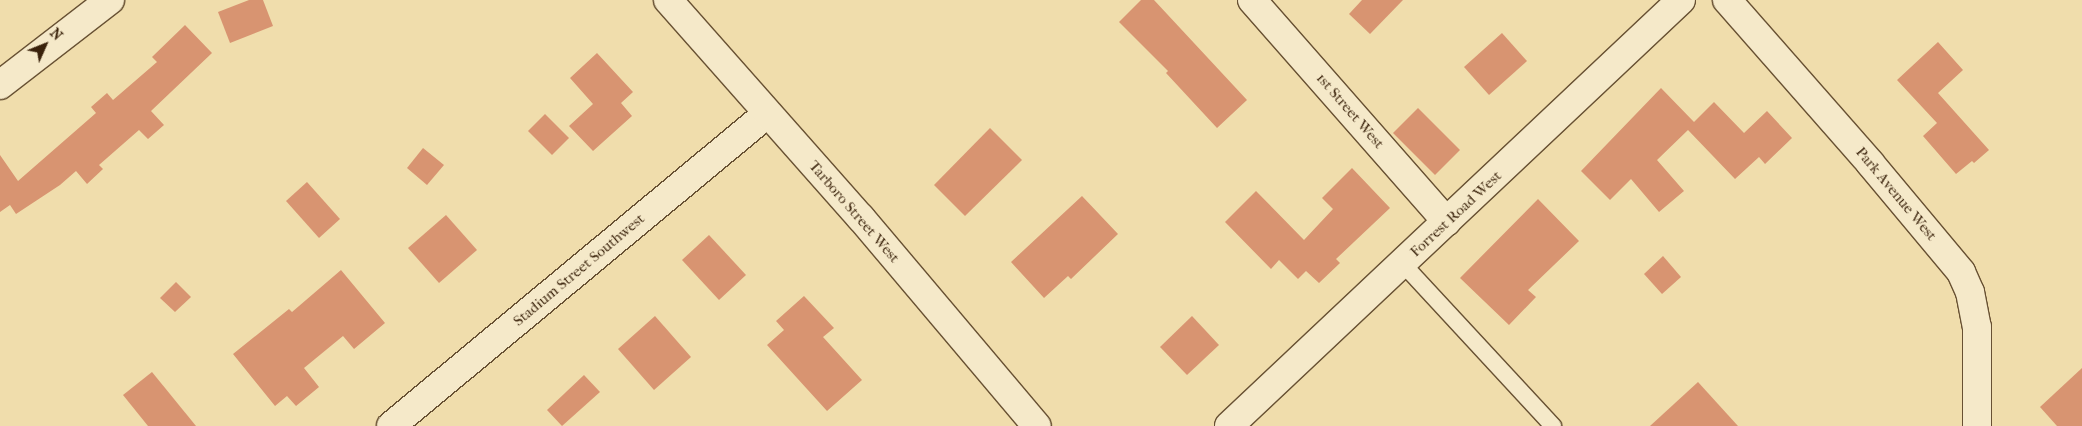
<!DOCTYPE html>
<html>
<head>
<meta charset="utf-8">
<style>
  body { margin:0 }
  #map { position:relative; width:2082px; height:426px; overflow:hidden; background:#f0ddac; font-family:"IM FELL French Canon",serif }
  div>[style] { position:absolute }
  .building>* { inset:0; background:#d89471 }
  .roads { filter:drop-shadow(1px 0 #685133) drop-shadow(-1px 0 #685133) drop-shadow(0 1px #685133) drop-shadow(0 -1px #685133) }
  .lane>* { height:16px; margin:-8px; padding:0 8px; transform-origin:8px; border-radius:8px; background:#f5e9c9 }
  .street>* { height:28px; margin:-14px; padding:0 14px; transform-origin:14px; border-radius:14px; background:#f5e9c9 }
  .secondary>* { height:28px; margin:-14px; padding:0 14px; transform-origin:14px; border-radius:14px; background:#f5e9c9 }
  span { translate:-50% -50%; white-space:nowrap; text-align:center; line-height:1.15; -webkit-text-stroke:4px #f5e9c9; paint-order:stroke }
  .street-label { font-size:15px; color:#3a220b }
  .north { position:absolute; left:20px; top:20px; width:50px; height:50px; -webkit-text-stroke:4px #f5e9c9; paint-order:stroke; rotate:46deg; font-size:14px; font-weight:700; line-height:20px; text-align:center; color:#3a220b }
  .north::after { content:''; display:block; margin:auto; width:18px; height:22px; background:#3a220b; clip-path:polygon(50% 0,100% 100%,50% 72%,0 100%) }
</style>
</head>
<body>
<div id="map">
  <div class="building">
    <i style="clip-path:polygon(249px 0,263px 0,273px 26px,230px 43px,218px 12px)"></i>
    <i style="clip-path:polygon(1141px 0,1154px 0,1247px 100px,1217px 128px,1166px 73px,1168px 71px,1119px 22px)"></i>
    <i style="clip-path:polygon(1362px 0,1403px 0,1370px 34px,1349px 14px)"></i>
    <i style="clip-path:polygon(185px 25px,212px 53px,151px 111px,164px 125px,148px 139px,139px 130px,99px 165px,103px 169px,87px 184px,76px 171px,60px 185px,16px 214px,10px 205px,0 212px,0 155px,18px 181px,96px 113px,91px 107px,107px 93px,113px 100px,157px 62px,152px 57px)"></i>
    <i style="clip-path:polygon(1502px 33px,1527px 61px,1489px 95px,1464px 67px)"></i>
    <i style="clip-path:polygon(1938px 42px,1963px 70px,1938px 93px,1989px 150px,1974px 163px,1972px 161px,1956px 174px,1923px 136px,1937px 123px,1897px 80px)"></i>
    <i style="clip-path:polygon(597px 53px,633px 92px,621px 103px,632px 116px,593px 151px,569px 126px,593px 104px,570px 78px)"></i>
    <i style="clip-path:polygon(1661px 88px,1694px 122px,1714px 102px,1744px 133px,1767px 111px,1792px 138px,1765px 164px,1759px 157px,1735px 179px,1688px 130px,1657px 160px,1684px 191px,1659px 212px,1631px 179px,1610px 200px,1581px 171px)"></i>
    <i style="clip-path:polygon(1418px 108px,1460px 150px,1435px 175px,1393px 133px)"></i>
    <i style="clip-path:polygon(545px 114px,569px 138px,552px 155px,528px 131px)"></i>
    <i style="clip-path:polygon(990px 128px,1022px 160px,965px 216px,934px 185px)"></i>
    <i style="clip-path:polygon(423px 148px,444px 165px,427px 185px,407px 168px)"></i>
    <i style="clip-path:polygon(1352px 168px,1390px 208px,1336px 259px,1340px 263px,1319px 283px,1306px 271px,1298px 279px,1279px 260px,1271px 269px,1225px 222px,1256px 191px,1304px 240px,1333px 209px,1322px 198px)"></i>
    <i style="clip-path:polygon(307px 182px,340px 219px,319px 238px,286px 201px)"></i>
    <i style="clip-path:polygon(1082px 196px,1118px 234px,1071px 279px,1068px 276px,1044px 298px,1011px 262px)"></i>
    <i style="clip-path:polygon(1538px 199px,1579px 241px,1528px 290px,1536px 297px,1509px 325px,1460px 278px)"></i>
    <i style="clip-path:polygon(446px 215px,477px 250px,439px 283px,408px 248px)"></i>
    <i style="clip-path:polygon(709px 235px,746px 275px,719px 300px,682px 260px)"></i>
    <i style="clip-path:polygon(1663px 256px,1681px 277px,1662px 294px,1644px 274px)"></i>
    <i style="clip-path:polygon(341px 270px,385px 323px,354px 349px,343px 336px,304px 368px,319px 387px,296px 406px,287px 396px,275px 406px,233px 354px,289px 309px,292px 312px)"></i>
    <i style="clip-path:polygon(176px 282px,191px 297px,175px 312px,160px 298px)"></i>
    <i style="clip-path:polygon(804px 296px,834px 328px,823px 337px,862px 380px,827px 411px,767px 345px,784px 330px,776px 321px)"></i>
    <i style="clip-path:polygon(655px 316px,691px 357px,654px 390px,618px 349px)"></i>
    <i style="clip-path:polygon(1192px 316px,1219px 345px,1187px 375px,1160px 347px)"></i>
    <i style="clip-path:polygon(2082px 368px,2082px 426px,2057px 426px,2040px 407px)"></i>
    <i style="clip-path:polygon(152px 372px,196px 426px,148px 426px,123px 395px)"></i>
    <i style="clip-path:polygon(584px 375px,600px 392px,562px 426px,547px 410px)"></i>
    <i style="clip-path:polygon(1698px 382px,1738px 426px,1650px 426px)"></i>
  </div>
  <div class="roads">
    <div class="lane">
      <i style="left:1403px;top:264px;width:221px;rotate:47.2deg"></i>
    </div>
    <div class="street">
      <i style="left:1252px;top:0;width:295px;rotate:48.7deg"></i>
      <i style="left:1727px;top:0;width:217px;rotate:48.7deg"></i>
      <i style="left:1870px;top:163px;width:142px;rotate:50.1deg"></i>
      <i style="left:1961px;top:272px;width:22px;rotate:66deg"></i>
      <i style="left:1970px;top:292px;width:36px;rotate:79deg"></i>
      <i style="left:1977px;top:327px;width:99px;rotate:90deg"></i>
      <i style="left:0;top:85px;width:139px;rotate:-37.7deg"></i>
      <i style="left:391px;top:426px;width:489px;rotate:-39.7deg"></i>
      <i style="left:1229px;top:426px;width:621px;rotate:-43.3deg"></i>
    </div>
    <div class="secondary">
      <i style="left:668px;top:0;width:291px;rotate:48.5deg"></i>
      <i style="left:861px;top:218px;width:272px;rotate:49.8deg"></i>
    </div>
  </div>
  <div class="street-label">
    <span style="left:1350px;top:111px;rotate:49deg">1st Street West</span>
    <span style="left:1896px;top:194px;rotate:50deg">Park Avenue West</span>
    <span style="left:854px;top:212px;rotate:49deg">Tarboro Street West</span>
    <span style="left:1456px;top:214px;rotate:-43deg">Forrest Road West</span>
    <span style="left:579px;top:270px;rotate:-40deg">Stadium Street Southwest</span>
  </div>
  <div class="north">N</div>
</div>
</body>
</html>
